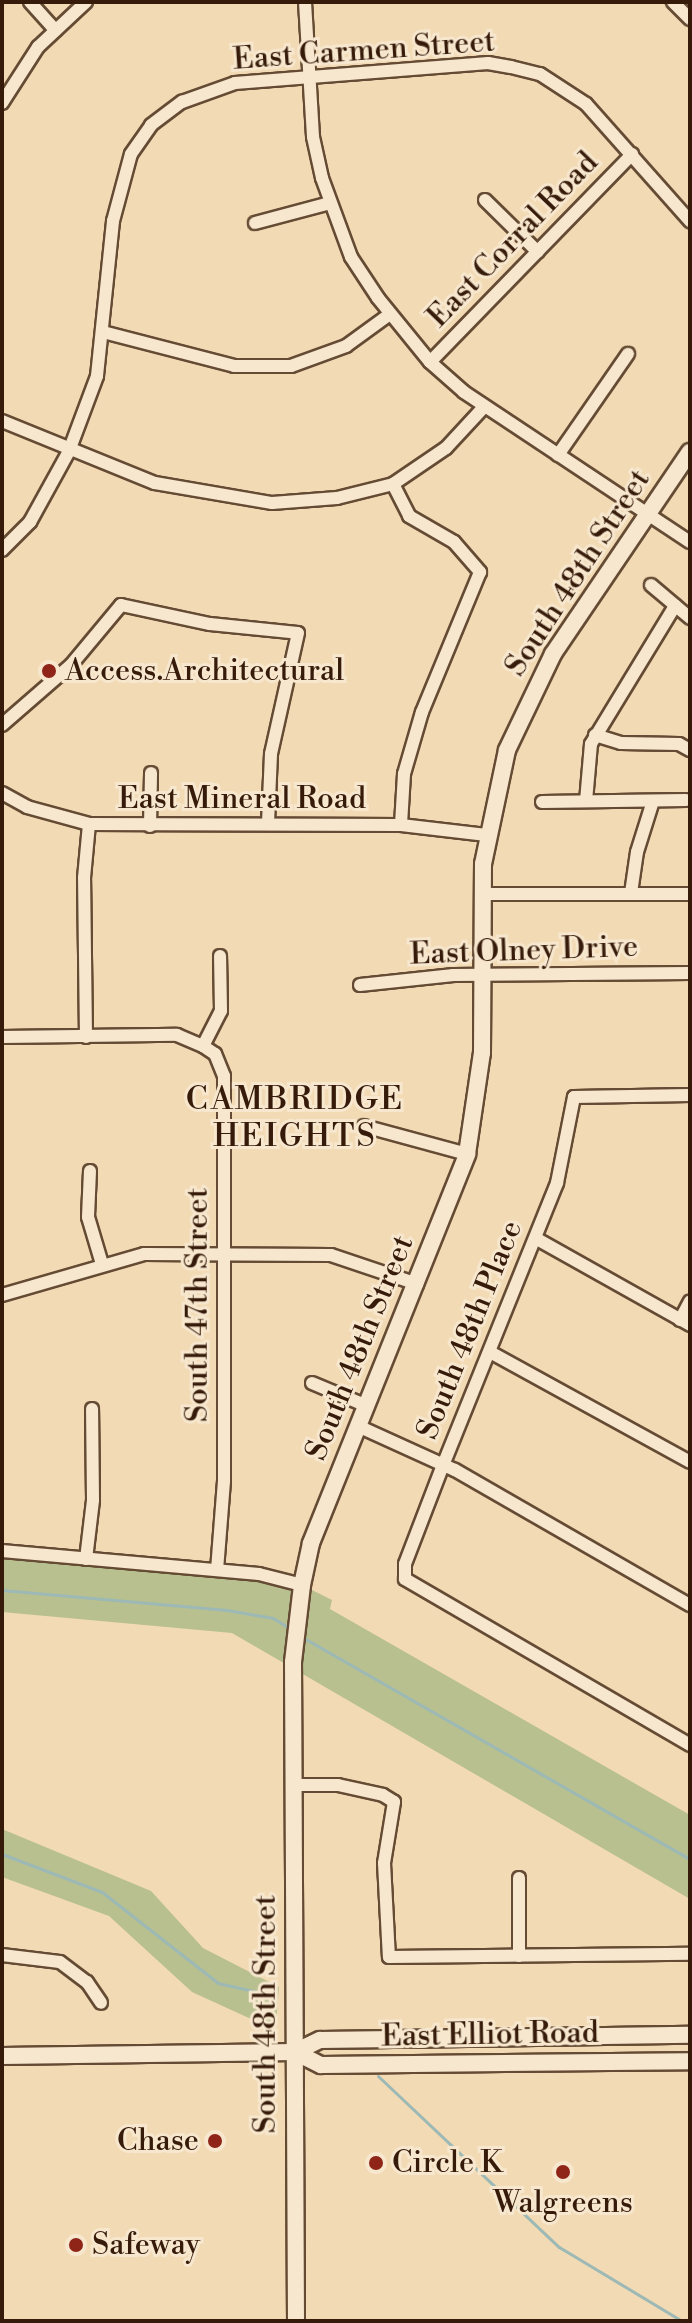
<!DOCTYPE html>
<html>
<head>
<meta charset="utf-8">
<style>
  body { margin:0 }
  #map { position:relative; width:692px; height:2323px; overflow:hidden; background:#f2dab4; font-family:"Libre Bodoni",serif }
  div>[style] { position:absolute }
  .green>* { inset:0; background:#b8c08f }
  .stream>* { height:3px; margin:-1.5px; padding:0 1.5px; transform-origin:1.5px; border-radius:1.5px; background:#9db9b5 }
  .roads { filter:drop-shadow(2px 0 #654b34) drop-shadow(-2px 0 #654b34) drop-shadow(0 2px #654b34) drop-shadow(0 -2px #654b34) }
  .minor>* { height:12px; margin:-6px; padding:0 6px; transform-origin:6px; border-radius:6px; background:#f7e7ce }
  .secondary>* { height:16px; margin:-8px; padding:0 8px; transform-origin:8px; border-radius:8px; background:#f7e7ce }
  .dots>* { width:22px; height:22px; translate:-50% -50%; box-sizing:border-box; border:4px solid #f7e7ce; border-radius:50% }
  span { translate:-50% -50%; white-space:nowrap; text-align:center; line-height:1.15; -webkit-text-stroke:6px #f7e7ce; paint-order:stroke }
  .street-label { font-size:30px; color:#361b0a }
  .poi-label { font-size:30px; color:#361b0a }
  .left { translate:0 -50%; text-align:left }
  .right { translate:-100% -50%; text-align:right }
  .neighbourhood-label { font-size:32px; color:#361b0a; letter-spacing:2px }
  .frame { position:absolute; inset:0; border:4px solid #361b0a; pointer-events:none }
</style>
</head>
<body>
<div id="map">
  <div class="green">
    <i style="clip-path:polygon(2px 1551px,302px 1585px,332px 1600px,330px 1609px,690px 1815px,690px 1899px,232px 1633px,2px 1612px)"></i>
    <i style="clip-path:polygon(2px 1829px,151px 1891px,203px 1948px,279px 1987px,276px 2023px,262px 2024px,192px 1992px,109px 1916px,2px 1877px)"></i>
  </div>
  <div class="stream">
    <i style="left:2px;top:1590px;width:226px;rotate:5.1deg"></i>
    <i style="left:227px;top:1610px;width:47px;rotate:9.9deg"></i>
    <i style="left:273px;top:1618px;width:19px;rotate:32deg"></i>
    <i style="left:302px;top:1637px;width:447px;rotate:29.8deg"></i>
    <i style="left:2px;top:1854px;width:107px;rotate:20.8deg"></i>
    <i style="left:102px;top:1892px;width:147px;rotate:38.1deg"></i>
    <i style="left:218px;top:1983px;width:54px;rotate:12.8deg"></i>
    <i style="left:378px;top:2076px;width:249px;rotate:43.4deg"></i>
    <i style="left:559px;top:2247px;width:144px;rotate:31deg"></i>
  </div>
  <div class="roads">
    <div class="minor">
      <i style="left:30px;top:2px;width:38px;rotate:48deg"></i>
      <i style="left:305px;top:2px;width:135px;rotate:86.6deg"></i>
      <i style="left:313px;top:137px;width:42px;rotate:77.6deg"></i>
      <i style="left:322px;top:178px;width:84px;rotate:69.8deg"></i>
      <i style="left:351px;top:257px;width:49px;rotate:56.6deg"></i>
      <i style="left:378px;top:298px;width:82px;rotate:50.9deg"></i>
      <i style="left:430px;top:362px;width:45px;rotate:41.4deg"></i>
      <i style="left:464px;top:392px;width:271px;rotate:33.6deg"></i>
      <i style="left:673px;top:2px;width:24px;rotate:45deg"></i>
      <i style="left:2px;top:103px;width:67px;rotate:-57.3deg"></i>
      <i style="left:38px;top:47px;width:66px;rotate:-43.2deg"></i>
      <i style="left:485px;top:200px;width:74px;rotate:44.5deg"></i>
      <i style="left:255px;top:223px;width:78px;rotate:-14.9deg"></i>
      <i style="left:103px;top:332px;width:135px;rotate:14.5deg"></i>
      <i style="left:234px;top:366px;width:57px"></i>
      <i style="left:291px;top:366px;width:59px;rotate:-20deg"></i>
      <i style="left:346px;top:346px;width:54px;rotate:-36deg"></i>
      <i style="left:430px;top:362px;width:290px;rotate:-45.8deg"></i>
      <i style="left:2px;top:421px;width:165px;rotate:22.1deg"></i>
      <i style="left:155px;top:483px;width:119px;rotate:9.7deg"></i>
      <i style="left:272px;top:503px;width:65px;rotate:-4.4deg"></i>
      <i style="left:337px;top:498px;width:58px;rotate:-14deg"></i>
      <i style="left:393px;top:484px;width:64px;rotate:-34.2deg"></i>
      <i style="left:446px;top:448px;width:56px;rotate:-47.2deg"></i>
      <i style="left:558px;top:455px;width:123px;rotate:-55.3deg"></i>
      <i style="left:393px;top:484px;width:36px;rotate:63deg"></i>
      <i style="left:409px;top:516px;width:52px;rotate:30deg"></i>
      <i style="left:454px;top:542px;width:40px;rotate:49deg"></i>
      <i style="left:480px;top:572px;width:152px;rotate:112.5deg"></i>
      <i style="left:422px;top:712px;width:65px;rotate:106.2deg"></i>
      <i style="left:404px;top:774px;width:51px;rotate:93.4deg"></i>
      <i style="left:2px;top:550px;width:40px;rotate:-45deg"></i>
      <i style="left:30px;top:522px;width:81px;rotate:-61.2deg"></i>
      <i style="left:69px;top:451px;width:80px;rotate:-69.5deg"></i>
      <i style="left:97px;top:376px;width:156px;rotate:-84.1deg"></i>
      <i style="left:113px;top:221px;width:69px;rotate:-75deg"></i>
      <i style="left:131px;top:154px;width:35px;rotate:-55deg"></i>
      <i style="left:151px;top:125px;width:39px;rotate:-37deg"></i>
      <i style="left:182px;top:102px;width:56px;rotate:-19.7deg"></i>
      <i style="left:235px;top:83px;width:254px;rotate:-4.5deg"></i>
      <i style="left:488px;top:63px;width:23px;rotate:10deg"></i>
      <i style="left:511px;top:67px;width:30px;rotate:14deg"></i>
      <i style="left:540px;top:74px;width:55px;rotate:33.1deg"></i>
      <i style="left:586px;top:104px;width:157px;rotate:48.4deg"></i>
      <i style="left:651px;top:585px;width:51px;rotate:40.2deg"></i>
      <i style="left:2px;top:725px;width:91px;rotate:-41deg"></i>
      <i style="left:71px;top:665px;width:78px;rotate:-50.2deg"></i>
      <i style="left:121px;top:605px;width:91px;rotate:12.1deg"></i>
      <i style="left:210px;top:624px;width:88px;rotate:5.8deg"></i>
      <i style="left:298px;top:633px;width:124px;rotate:102.6deg"></i>
      <i style="left:271px;top:754px;width:70px;rotate:92.5deg"></i>
      <i style="left:595px;top:735px;width:27px;rotate:17deg"></i>
      <i style="left:621px;top:743px;width:58px;rotate:1deg"></i>
      <i style="left:679px;top:744px;width:13px;rotate:29deg"></i>
      <i style="left:2px;top:793px;width:29px;rotate:29deg"></i>
      <i style="left:27px;top:807px;width:64px;rotate:15.3deg"></i>
      <i style="left:89px;top:824px;width:312px;rotate:0.2deg"></i>
      <i style="left:401px;top:825px;width:86px;rotate:6.7deg"></i>
      <i style="left:586px;top:801px;width:57px;rotate:-85deg"></i>
      <i style="left:591px;top:744px;width:162px;rotate:-58.7deg"></i>
      <i style="left:542px;top:802px;width:144px;rotate:-0.8deg"></i>
      <i style="left:150px;top:826px;width:53px;rotate:-88.9deg"></i>
      <i style="left:631px;top:893px;width:41px;rotate:-81.7deg"></i>
      <i style="left:637px;top:852px;width:53px;rotate:-72.6deg"></i>
      <i style="left:482px;top:894px;width:208px"></i>
      <i style="left:360px;top:985px;width:94px;rotate:-6.1deg"></i>
      <i style="left:453px;top:975px;width:237px;rotate:-0.5deg"></i>
      <i style="left:2px;top:1037px;width:175px;rotate:-0.7deg"></i>
      <i style="left:177px;top:1035px;width:28px;rotate:23deg"></i>
      <i style="left:86px;top:1037px;width:159px;rotate:-90.7deg"></i>
      <i style="left:84px;top:878px;width:54px;rotate:-84.7deg"></i>
      <i style="left:690px;top:1095px;width:116px;rotate:179deg"></i>
      <i style="left:574px;top:1097px;width:88px;rotate:101.2deg"></i>
      <i style="left:557px;top:1183px;width:304px;rotate:112deg"></i>
      <i style="left:443px;top:1465px;width:106px;rotate:111deg"></i>
      <i style="left:405px;top:1564px;width:15px;rotate:90deg"></i>
      <i style="left:405px;top:1579px;width:330px;rotate:30.2deg"></i>
      <i style="left:364px;top:1126px;width:107px;rotate:15.2deg"></i>
      <i style="left:90px;top:1171px;width:46px;rotate:92.5deg"></i>
      <i style="left:88px;top:1217px;width:49px;rotate:73.4deg"></i>
      <i style="left:537px;top:1239px;width:176px;rotate:29.3deg"></i>
      <i style="left:2px;top:1295px;width:148px;rotate:-16.1deg"></i>
      <i style="left:144px;top:1254px;width:187px;rotate:0.3deg"></i>
      <i style="left:331px;top:1255px;width:91px;rotate:18.6deg"></i>
      <i style="left:680px;top:1320px;width:21px;rotate:-62deg"></i>
      <i style="left:490px;top:1352px;width:228px;rotate:28.8deg"></i>
      <i style="left:312px;top:1383px;width:60px;rotate:22.7deg"></i>
      <i style="left:360px;top:1427px;width:104px;rotate:24.4deg"></i>
      <i style="left:455px;top:1470px;width:271px;rotate:29.9deg"></i>
      <i style="left:2px;top:1551px;width:258px;rotate:5.1deg"></i>
      <i style="left:259px;top:1574px;width:44px;rotate:14.3deg"></i>
      <i style="left:86px;top:1559px;width:59px;rotate:-83.2deg"></i>
      <i style="left:93px;top:1500px;width:91px;rotate:-90.6deg"></i>
      <i style="left:217px;top:1570px;width:89px;rotate:-85.5deg"></i>
      <i style="left:224px;top:1481px;width:405px;rotate:-90deg"></i>
      <i style="left:224px;top:1076px;width:24px;rotate:-112deg"></i>
      <i style="left:215px;top:1054px;width:14px;rotate:-146deg"></i>
      <i style="left:203px;top:1046px;width:39px;rotate:-63deg"></i>
      <i style="left:221px;top:1011px;width:55px;rotate:-91deg"></i>
      <i style="left:293px;top:1785px;width:45px"></i>
      <i style="left:338px;top:1785px;width:46px;rotate:12.5deg"></i>
      <i style="left:383px;top:1795px;width:13px;rotate:32deg"></i>
      <i style="left:394px;top:1802px;width:62px;rotate:99.3deg"></i>
      <i style="left:384px;top:1863px;width:94px;rotate:87deg"></i>
      <i style="left:389px;top:1957px;width:301px;rotate:-0.6deg"></i>
      <i style="left:2px;top:1955px;width:58px;rotate:6.9deg"></i>
      <i style="left:60px;top:1962px;width:34px;rotate:37deg"></i>
      <i style="left:87px;top:1982px;width:25px;rotate:56deg"></i>
      <i style="left:519px;top:1956px;width:78px;rotate:-90deg"></i>
    </div>
    <div class="secondary">
      <i style="left:295px;top:2052px;width:29px;rotate:27deg"></i>
      <i style="left:321px;top:2065px;width:369px;rotate:-0.6deg"></i>
      <i style="left:2px;top:2056px;width:293px;rotate:-0.8deg"></i>
      <i style="left:295px;top:2052px;width:28px;rotate:-26deg"></i>
      <i style="left:320px;top:2040px;width:370px;rotate:-0.8deg"></i>
      <i style="left:296px;top:2321px;width:659px;rotate:-90.26deg"></i>
      <i style="left:293px;top:1662px;width:78px;rotate:-83.3deg"></i>
      <i style="left:302px;top:1585px;width:43px;rotate:-77.9deg"></i>
      <i style="left:311px;top:1543px;width:419px;rotate:-68.1deg"></i>
      <i style="left:467px;top:1154px;width:102px;rotate:-81.6deg"></i>
      <i style="left:482px;top:1053px;width:189px;rotate:-89.7deg"></i>
      <i style="left:483px;top:864px;width:116px;rotate:-78.1deg"></i>
      <i style="left:507px;top:750px;width:106px;rotate:-64.4deg"></i>
      <i style="left:553px;top:654px;width:244px;rotate:-55.9deg"></i>
    </div>
  </div>
  <div class="dots">
    <i style="left:49px;top:671px;background:#8f2418"></i>
    <i style="left:215px;top:2141px;background:#8f2418"></i>
    <i style="left:376px;top:2163px;background:#8f2418"></i>
    <i style="left:563px;top:2172px;background:#8f2418"></i>
    <i style="left:76px;top:2245px;background:#8f2418"></i>
  </div>
  <div class="street-label">
    <span style="left:364px;top:51px;rotate:-4deg">East Carmen Street</span>
    <span style="left:513px;top:240px;rotate:-46deg">East Corral Road</span>
    <span style="left:578px;top:573px;rotate:-57deg">South 48th Street</span>
    <span style="left:242px;top:799px">East Mineral Road</span>
    <span style="left:524px;top:951px;rotate:-2deg">East Olney Drive</span>
    <span style="left:198px;top:1305px;rotate:-90deg">South 47th Street</span>
    <span style="left:470px;top:1330px;rotate:-68deg">South 48th Place</span>
    <span style="left:360px;top:1348px;rotate:-68deg">South 48th Street</span>
    <span style="left:266px;top:2014px;rotate:-90deg">South 48th Street</span>
    <span style="left:490px;top:2035px;rotate:-1deg">East Elliot Road</span>
  </div>
  <div class="poi-label">
    <span class="left" style="left:65px;top:671px">Access.Architectural</span>
    <span class="right" style="left:199px;top:2141px">Chase</span>
    <span class="left" style="left:392px;top:2163px">Circle K</span>
    <span style="left:563px;top:2203px">Walgreens</span>
    <span class="left" style="left:92px;top:2245px">Safeway</span>
  </div>
  <div class="neighbourhood-label">
    <span style="left:295px;top:1118px">CAMBRIDGE<br>HEIGHTS</span>
  </div>
  <div class="frame"></div>
</div>
</body>
</html>
